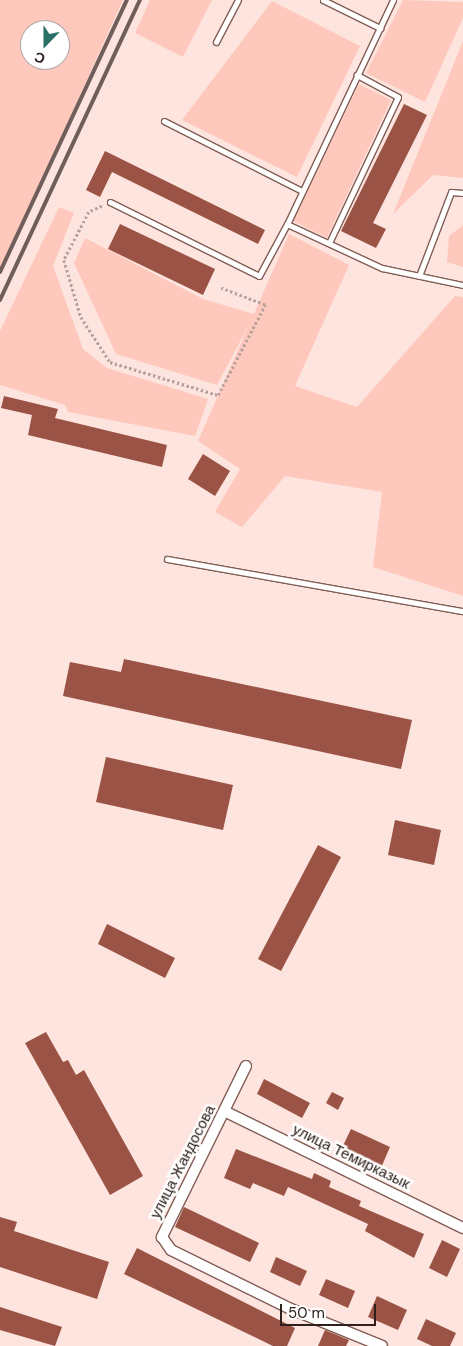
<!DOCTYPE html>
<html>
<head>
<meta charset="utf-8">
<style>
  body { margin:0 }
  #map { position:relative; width:463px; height:1346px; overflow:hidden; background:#fde4de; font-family:"DM Sans",sans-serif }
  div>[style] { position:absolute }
  .green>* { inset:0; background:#fec9bc }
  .building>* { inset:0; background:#9a5344 }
  .path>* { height:2.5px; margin-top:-1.25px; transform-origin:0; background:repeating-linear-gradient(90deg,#b7a19c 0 2.5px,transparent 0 5px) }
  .roads { filter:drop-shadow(1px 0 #815d55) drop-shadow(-1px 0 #815d55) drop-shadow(0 1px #815d55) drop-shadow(0 -1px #815d55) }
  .lane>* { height:5px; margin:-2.5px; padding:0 2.5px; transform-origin:2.5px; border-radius:2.5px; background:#fff }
  .street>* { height:10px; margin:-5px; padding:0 5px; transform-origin:5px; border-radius:5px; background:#fff }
  .rail>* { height:4px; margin:-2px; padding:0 2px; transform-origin:2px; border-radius:2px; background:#705e5a }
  span { translate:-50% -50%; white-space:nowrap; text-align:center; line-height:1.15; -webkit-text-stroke:5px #fff; paint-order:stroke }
  .street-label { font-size:15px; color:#2f201d }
  .north { position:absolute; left:20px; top:20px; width:50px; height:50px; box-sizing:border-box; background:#fff; border:1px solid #aca6a5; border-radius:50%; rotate:202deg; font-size:14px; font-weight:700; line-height:20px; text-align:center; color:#2f201d }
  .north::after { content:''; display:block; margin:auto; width:18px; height:22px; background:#2a7168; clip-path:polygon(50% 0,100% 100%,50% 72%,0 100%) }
  .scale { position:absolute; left:280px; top:1304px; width:96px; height:22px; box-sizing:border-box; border:2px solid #2f201d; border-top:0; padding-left:6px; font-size:15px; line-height:18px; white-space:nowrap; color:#2f201d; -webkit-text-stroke:4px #fff; paint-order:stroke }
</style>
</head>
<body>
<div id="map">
  <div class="green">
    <i style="clip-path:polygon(evenodd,0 0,123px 0,0 272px,0 0,30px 30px,60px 30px,60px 60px,30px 60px,30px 30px)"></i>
    <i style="clip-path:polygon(150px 0,212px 0,183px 57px,135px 33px)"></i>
    <i style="clip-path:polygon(403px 0,463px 2px,463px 18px,425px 102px,366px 73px)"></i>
    <i style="clip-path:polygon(272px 1px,360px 46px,297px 177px,182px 120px)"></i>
    <i style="clip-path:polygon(463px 41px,463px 178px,433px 175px,393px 214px)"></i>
    <i style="clip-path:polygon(359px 84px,391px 100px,327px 238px,293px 221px)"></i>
    <i style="clip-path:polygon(59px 207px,74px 213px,53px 266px,83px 349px,107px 368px,208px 399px,195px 436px,68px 412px,65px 405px,0 385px,0 331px)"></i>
    <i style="clip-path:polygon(463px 225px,463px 267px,447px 262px,449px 236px)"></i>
    <i style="clip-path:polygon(289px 234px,349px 265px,295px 386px,357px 407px,455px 296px,463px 297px,463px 596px,373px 567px,382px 492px,285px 476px,242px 527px,215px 512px,240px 469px,198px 441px,249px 325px,217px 385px,116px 354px,74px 263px,85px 238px,203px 299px,254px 314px)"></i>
  </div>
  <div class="building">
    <i style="clip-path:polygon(404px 104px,427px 115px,373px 223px,386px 229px,376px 248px,341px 231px)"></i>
    <i style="clip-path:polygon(105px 151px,265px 230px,258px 244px,112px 172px,100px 197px,86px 190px)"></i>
    <i style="clip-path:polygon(120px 224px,215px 269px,203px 295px,108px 249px)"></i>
    <i style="clip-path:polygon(4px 396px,58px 409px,55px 418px,167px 445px,162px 467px,28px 435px,32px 415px,1px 408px)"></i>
    <i style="clip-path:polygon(203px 454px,230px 471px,215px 496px,188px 479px)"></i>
    <i style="clip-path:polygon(124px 659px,412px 720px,401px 769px,63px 696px,70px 662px,121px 672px)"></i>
    <i style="clip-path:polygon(106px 757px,233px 785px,223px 830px,96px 802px)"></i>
    <i style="clip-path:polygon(395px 820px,441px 830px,434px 865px,388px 855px)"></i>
    <i style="clip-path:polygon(318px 845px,341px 857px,281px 971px,258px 959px)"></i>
    <i style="clip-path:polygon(107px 924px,175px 958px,165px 978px,98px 944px)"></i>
    <i style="clip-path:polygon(46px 1032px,63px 1062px,68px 1060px,76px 1075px,84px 1070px,143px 1176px,110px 1195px,25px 1043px)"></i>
    <i style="clip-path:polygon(264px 1079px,310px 1103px,302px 1118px,257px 1094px)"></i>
    <i style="clip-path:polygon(332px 1092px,344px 1098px,338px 1110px,326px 1103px)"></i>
    <i style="clip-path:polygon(351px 1129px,390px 1147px,380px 1170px,340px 1152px)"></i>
    <i style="clip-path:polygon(236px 1149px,312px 1179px,314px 1173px,331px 1181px,329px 1187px,361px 1201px,359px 1206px,424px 1234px,414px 1258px,365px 1231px,368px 1224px,288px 1187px,284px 1196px,253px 1183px,250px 1189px,224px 1178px)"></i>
    <i style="clip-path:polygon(184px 1207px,259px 1243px,250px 1262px,175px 1227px)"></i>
    <i style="clip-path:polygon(0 1217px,17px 1222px,14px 1231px,109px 1262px,97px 1299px,0 1267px)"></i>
    <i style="clip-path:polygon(442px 1240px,460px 1249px,447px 1277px,429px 1268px)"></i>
    <i style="clip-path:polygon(137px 1248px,295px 1328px,287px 1346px,273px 1346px,124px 1274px)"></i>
    <i style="clip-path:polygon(276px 1257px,307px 1271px,300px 1286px,270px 1272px)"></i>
    <i style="clip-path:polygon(326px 1279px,355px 1291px,348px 1308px,319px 1295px)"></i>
    <i style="clip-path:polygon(377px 1296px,407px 1310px,398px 1330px,368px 1317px)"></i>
    <i style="clip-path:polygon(0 1307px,62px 1327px,55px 1346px,0 1330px)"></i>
    <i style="clip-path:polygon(426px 1319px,456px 1333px,450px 1346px,432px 1346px,417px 1339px)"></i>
    <i style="clip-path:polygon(325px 1330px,349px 1340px,346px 1346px,318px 1346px)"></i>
  </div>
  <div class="path">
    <i style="left:102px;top:206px;width:14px;rotate:155deg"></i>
    <i style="left:89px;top:212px;width:54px;rotate:117.5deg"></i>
    <i style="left:64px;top:260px;width:59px;rotate:73.4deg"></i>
    <i style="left:81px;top:317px;width:54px;rotate:57.2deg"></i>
    <i style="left:110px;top:362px;width:113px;rotate:17deg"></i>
    <i style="left:218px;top:395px;width:102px;rotate:-62.4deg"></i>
    <i style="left:265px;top:305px;width:47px;rotate:-158.9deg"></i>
  </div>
  <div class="roads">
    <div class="lane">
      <i style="left:323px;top:0;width:64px;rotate:26.2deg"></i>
      <i style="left:393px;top:0;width:248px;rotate:115.3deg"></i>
      <i style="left:287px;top:224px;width:105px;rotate:24.9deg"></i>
      <i style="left:382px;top:268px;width:83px;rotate:11.9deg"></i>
      <i style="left:216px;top:42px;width:47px;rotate:-62.4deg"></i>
      <i style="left:164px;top:121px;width:155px;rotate:26.9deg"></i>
      <i style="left:110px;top:202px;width:166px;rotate:26.4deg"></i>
      <i style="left:259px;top:276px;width:59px;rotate:-61.7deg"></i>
      <i style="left:329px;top:243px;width:161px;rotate:-64.7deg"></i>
      <i style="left:398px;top:97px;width:47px;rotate:-151.8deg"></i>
      <i style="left:419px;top:276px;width:90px;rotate:-69.1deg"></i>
      <i style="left:451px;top:192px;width:12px;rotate:5deg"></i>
      <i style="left:167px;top:559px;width:301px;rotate:10deg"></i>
    </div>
    <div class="street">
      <i style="left:246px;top:1066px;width:191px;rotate:116.2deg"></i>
      <i style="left:162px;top:1237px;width:16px;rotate:55deg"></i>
      <i style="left:171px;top:1250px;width:134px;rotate:26.2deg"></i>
      <i style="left:291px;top:1309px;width:98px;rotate:22.1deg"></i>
      <i style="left:226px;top:1112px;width:264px;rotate:26.1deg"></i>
    </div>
  </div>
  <div class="rail">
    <i style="left:0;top:272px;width:300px;rotate:-65deg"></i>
    <i style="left:0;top:300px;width:331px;rotate:-65deg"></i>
  </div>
  <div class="street-label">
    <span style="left:351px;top:1157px;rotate:26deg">улица Темирказык</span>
    <span style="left:183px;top:1162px;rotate:-63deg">улица Жандосова</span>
  </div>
  <div class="north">С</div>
  <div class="scale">50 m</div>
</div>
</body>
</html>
